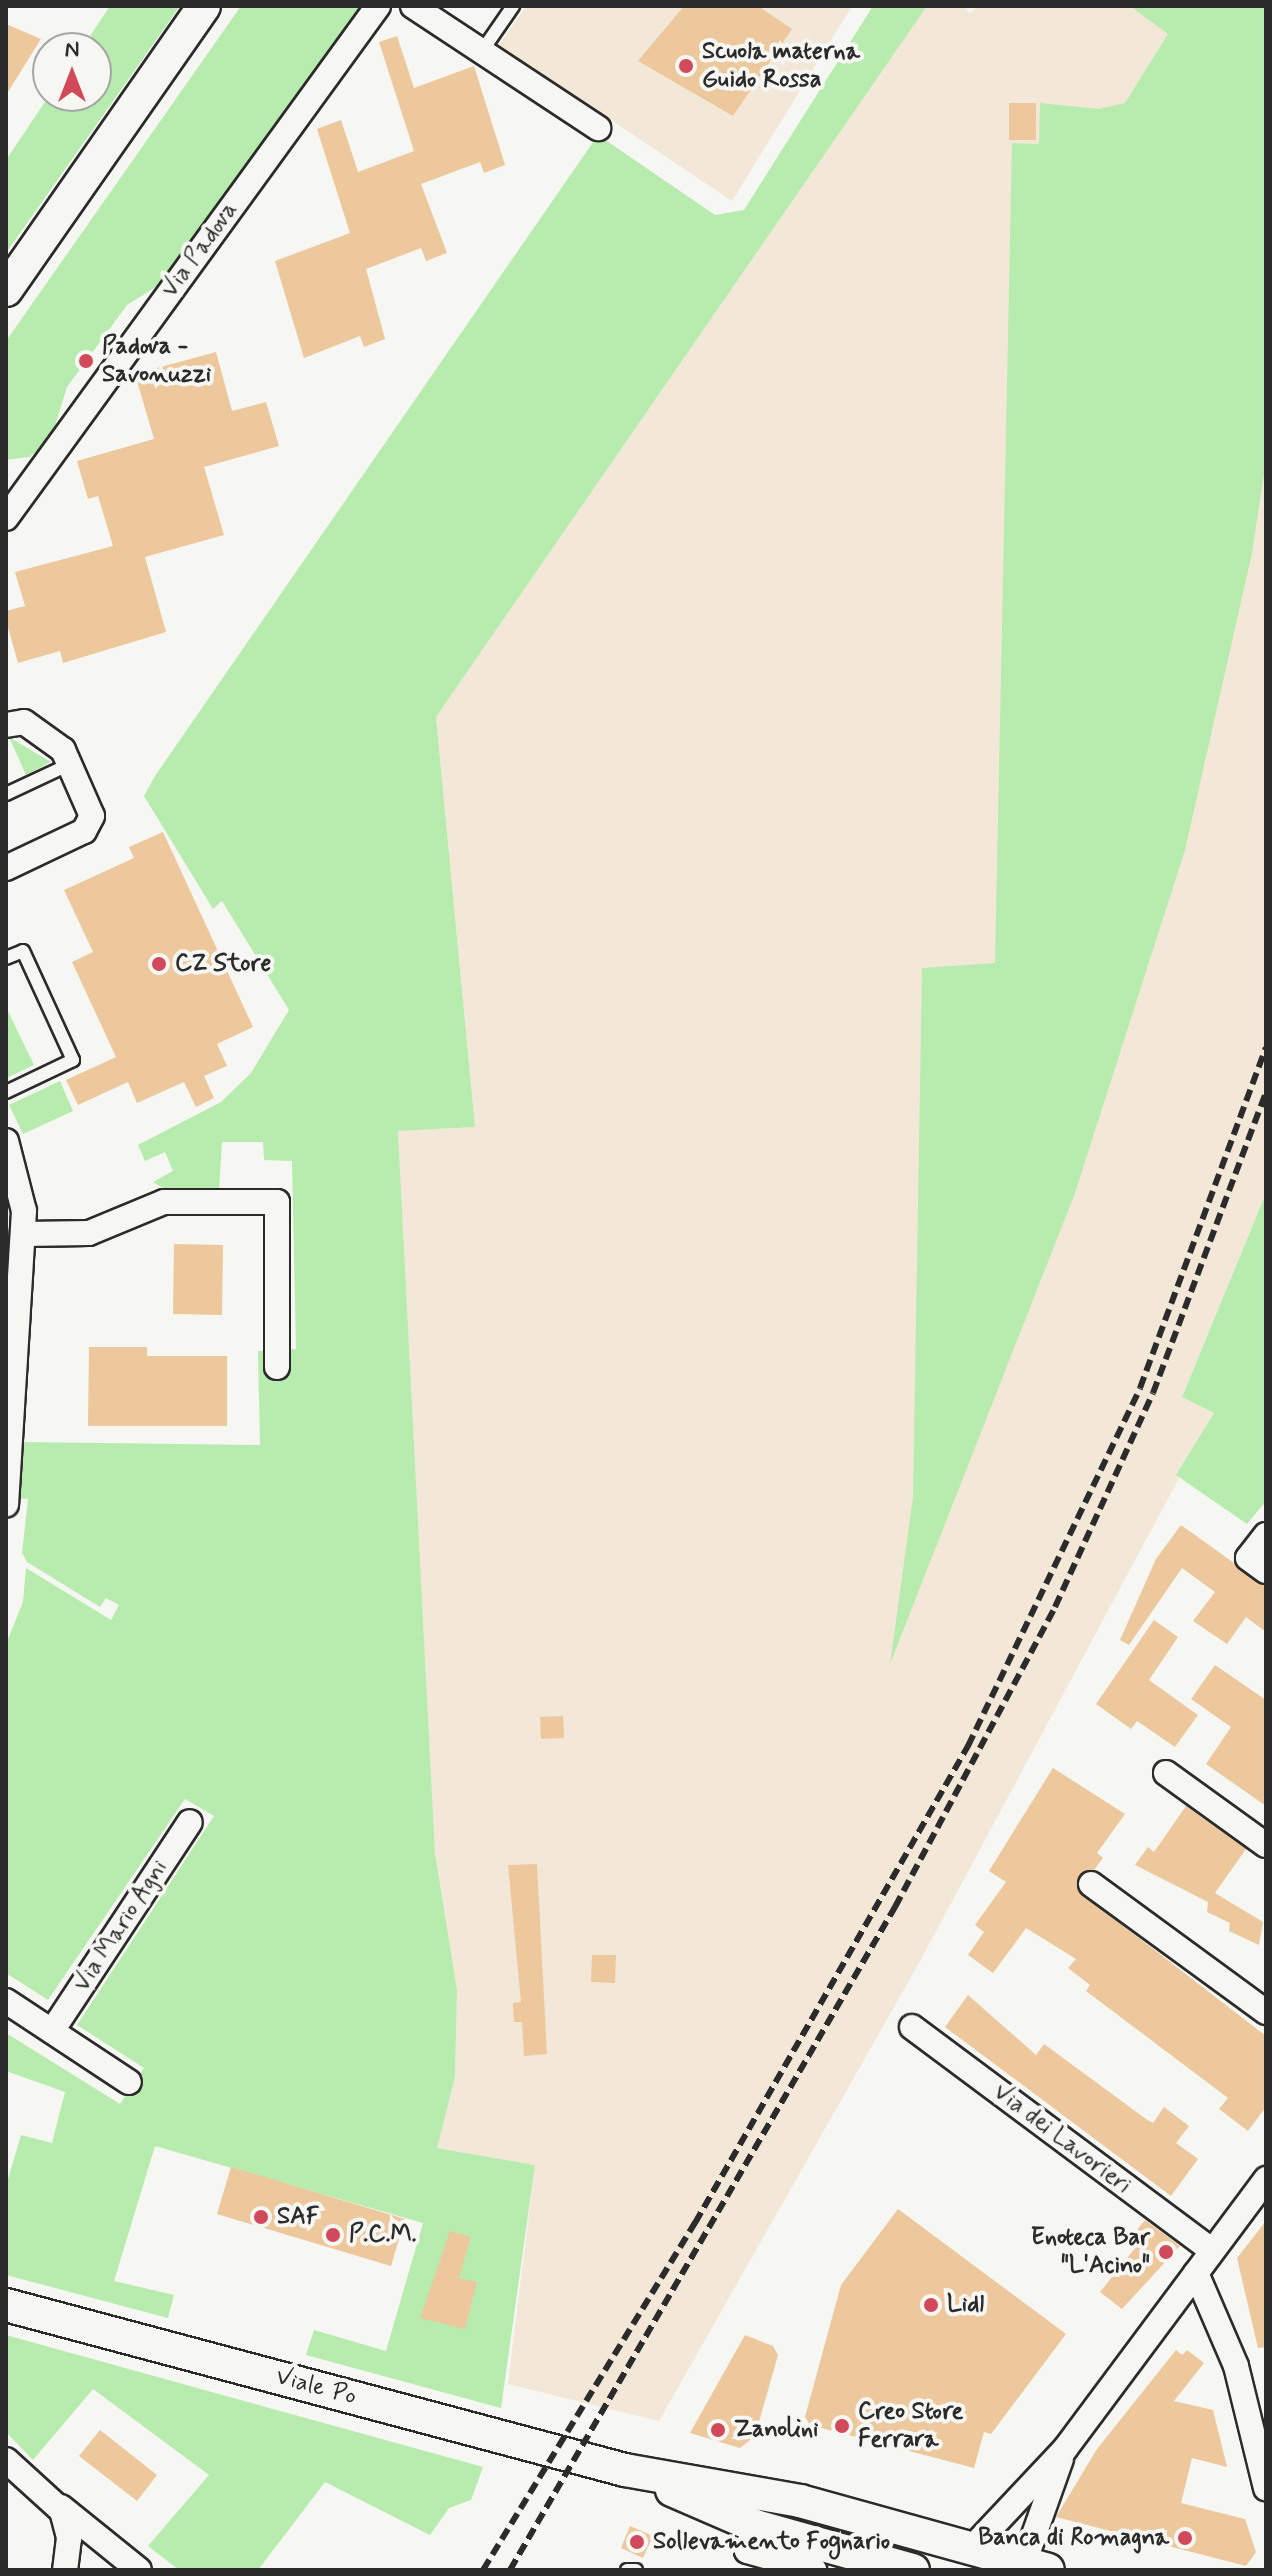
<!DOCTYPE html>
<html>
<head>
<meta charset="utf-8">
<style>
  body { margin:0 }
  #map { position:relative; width:1272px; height:2576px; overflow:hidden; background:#f6f6f2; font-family:Mynerve,sans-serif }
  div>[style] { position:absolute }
  .built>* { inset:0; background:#f3e8d8 }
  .green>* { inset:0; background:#b7ecae }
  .building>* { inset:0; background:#edc89d }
  .roads { filter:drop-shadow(2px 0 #2b2b2b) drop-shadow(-2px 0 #2b2b2b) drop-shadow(0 2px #2b2b2b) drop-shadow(0 -2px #2b2b2b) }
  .service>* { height:12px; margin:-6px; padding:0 6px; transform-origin:6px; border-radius:6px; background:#f6f6f2 }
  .minor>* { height:24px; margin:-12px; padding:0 12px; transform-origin:12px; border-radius:12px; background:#f6f6f2 }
  .secondary>* { height:32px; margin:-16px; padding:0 16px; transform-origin:16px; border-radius:16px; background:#f6f6f2 }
  .rail>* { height:6px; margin-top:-3px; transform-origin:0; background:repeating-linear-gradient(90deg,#2b2b2b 0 12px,transparent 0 18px) }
  .dots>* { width:22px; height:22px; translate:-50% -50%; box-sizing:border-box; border:4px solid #f6f6f2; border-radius:50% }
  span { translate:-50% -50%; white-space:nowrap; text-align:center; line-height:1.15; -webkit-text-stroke:8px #f6f6f2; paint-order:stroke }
  .poi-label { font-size:24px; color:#2b2b2b; font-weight:700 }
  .left { translate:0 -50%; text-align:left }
  .right { translate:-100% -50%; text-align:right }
  .street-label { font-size:24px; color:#2b2b2b }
  .frame { position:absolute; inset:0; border:8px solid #2b2b2b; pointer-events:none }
  .north { position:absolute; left:32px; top:32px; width:80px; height:80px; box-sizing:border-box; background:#f6f6f2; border:2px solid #a5a5a2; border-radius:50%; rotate:0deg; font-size:22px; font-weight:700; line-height:32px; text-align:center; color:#2b2b2b }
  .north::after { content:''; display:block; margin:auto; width:28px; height:36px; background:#d1495b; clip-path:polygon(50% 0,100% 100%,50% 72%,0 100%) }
</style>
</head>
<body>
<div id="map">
  <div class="built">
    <i style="clip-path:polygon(526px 6px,852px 6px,732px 201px,499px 45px)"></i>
    <i style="clip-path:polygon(927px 6px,965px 6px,970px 14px,978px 6px,1266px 6px,1266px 1193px,1182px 1396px,1214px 1413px,919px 1963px,659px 2421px,508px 2384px,535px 2165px,436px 2148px,455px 2077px,457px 1990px,435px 1853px,398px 1131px,475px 1127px,436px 717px)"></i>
  </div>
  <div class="green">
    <i style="clip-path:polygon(110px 6px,180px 6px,6px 253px,6px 160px,49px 96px,96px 96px,96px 48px,82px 48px)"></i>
    <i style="clip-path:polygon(241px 6px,370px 6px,173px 276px,127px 305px,86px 361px,67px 387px,50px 442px,29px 457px,6px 460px,6px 341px)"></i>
    <i style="clip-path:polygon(873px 6px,927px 6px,436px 717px,475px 1127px,398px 1131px,435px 1853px,457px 1990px,455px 2077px,437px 2148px,535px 2165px,501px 2408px,306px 2355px,314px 2330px,386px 2351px,423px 2223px,155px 2146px,114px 2281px,174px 2295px,168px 2318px,6px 2275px,6px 2186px,21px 2135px,52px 2143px,65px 2092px,6px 2071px,6px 2033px,120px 2104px,144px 2068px,77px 2025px,214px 1816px,185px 1799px,48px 2000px,6px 1973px,6px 1644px,23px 1602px,26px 1568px,111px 1620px,119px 1605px,106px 1598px,100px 1607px,27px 1562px,22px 1553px,28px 1499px,16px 1498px,21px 1442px,260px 1445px,258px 1351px,296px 1349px,292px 1161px,264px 1160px,263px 1142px,222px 1142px,219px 1191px,168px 1191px,153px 1182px,173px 1171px,165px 1152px,145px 1161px,138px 1145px,221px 1102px,251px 1073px,289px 1010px,222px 901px,213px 909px,144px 796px,155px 776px,598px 135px,715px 215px,744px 210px)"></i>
    <i style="clip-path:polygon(1130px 6px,1266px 6px,1266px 461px,1252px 553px,1185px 850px,1075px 1193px,890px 1664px,913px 1497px,922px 968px,995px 963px,1012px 143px,1039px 144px,1040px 103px,1099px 109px,1125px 103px,1168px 34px)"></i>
    <i style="clip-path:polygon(9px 737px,51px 762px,26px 775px)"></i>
    <i style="clip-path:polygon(6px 1007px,34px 1065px,6px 1078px)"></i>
    <i style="clip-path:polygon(60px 1081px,73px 1111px,23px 1134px,9px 1105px)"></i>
    <i style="clip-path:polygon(1266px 1193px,1266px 1501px,1247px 1524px,1176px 1475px,1214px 1413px,1182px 1397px)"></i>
    <i style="clip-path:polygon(6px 2335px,483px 2467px,471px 2500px,449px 2508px,430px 2535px,325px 2482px,258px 2570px,179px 2570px,148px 2546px,209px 2475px,93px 2389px,33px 2460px,6px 2432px)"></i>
  </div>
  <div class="building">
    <i style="clip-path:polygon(684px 6px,758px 6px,792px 29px,733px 116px,638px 61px)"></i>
    <i style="clip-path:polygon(6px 24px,41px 39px,6px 95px)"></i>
    <i style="clip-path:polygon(397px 36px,414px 88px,474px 66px,505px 165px,484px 173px,480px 162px,421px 184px,447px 253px,426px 261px,421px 248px,366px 269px,385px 339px,364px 347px,360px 336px,304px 358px,275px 261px,350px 233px,317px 129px,341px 120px,358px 172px,414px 151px,379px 42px)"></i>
    <i style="clip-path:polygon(1009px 103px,1036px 103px,1036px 140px,1009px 140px)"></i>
    <i style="clip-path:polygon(216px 352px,232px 411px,266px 402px,279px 446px,204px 467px,224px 535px,145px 557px,166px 632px,63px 663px,60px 651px,18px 663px,6px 620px,6px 611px,25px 606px,15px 572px,113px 546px,98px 496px,88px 499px,77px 461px,154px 439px,135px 374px)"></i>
    <i style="clip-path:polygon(163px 832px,253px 1027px,217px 1044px,227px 1066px,204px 1076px,214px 1098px,196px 1107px,184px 1082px,137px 1103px,128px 1082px,78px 1105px,66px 1080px,116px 1057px,72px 962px,93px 952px,64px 890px,134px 858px,129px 847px)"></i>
    <i style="clip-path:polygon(174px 1244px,223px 1245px,222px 1315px,173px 1314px)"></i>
    <i style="clip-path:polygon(89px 1347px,147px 1347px,147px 1356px,227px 1356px,227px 1426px,88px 1426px)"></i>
    <i style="clip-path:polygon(1181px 1525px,1266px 1586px,1266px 1632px,1246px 1617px,1227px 1644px,1193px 1621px,1215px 1592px,1182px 1568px,1129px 1645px,1120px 1640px,1156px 1559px)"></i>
    <i style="clip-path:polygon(1154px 1620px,1178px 1637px,1149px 1680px,1198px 1715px,1175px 1747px,1137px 1721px,1131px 1729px,1096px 1704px)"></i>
    <i style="clip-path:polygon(1215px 1665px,1266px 1700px,1266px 1806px,1206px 1764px,1231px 1727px,1191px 1699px)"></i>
    <i style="clip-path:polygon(563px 1716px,564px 1738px,541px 1739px,540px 1717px)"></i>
    <i style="clip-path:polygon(1053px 1768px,1125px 1814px,1097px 1853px,1103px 1858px,1094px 1870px,1079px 1876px,1078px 1891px,1266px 2036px,1266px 2107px,1248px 2131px,1219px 2109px,1228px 2098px,1086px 1991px,1090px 1985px,1068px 1968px,1076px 1959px,1026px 1928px,993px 1973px,968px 1955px,984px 1932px,975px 1925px,1006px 1882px,989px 1871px)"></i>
    <i style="clip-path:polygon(1186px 1806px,1246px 1849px,1215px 1893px,1263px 1922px,1259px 1945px,1229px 1931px,1230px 1923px,1207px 1912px,1208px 1902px,1135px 1865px,1148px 1847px,1154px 1852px)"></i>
    <i style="clip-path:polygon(537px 1864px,547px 2054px,524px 2056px,522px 2022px,514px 2022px,513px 2003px,521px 2002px,508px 1865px)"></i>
    <i style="clip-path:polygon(592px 1955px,616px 1955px,615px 1983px,591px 1982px)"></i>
    <i style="clip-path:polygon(968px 1995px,1036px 2055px,1044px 2044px,1146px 2119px,1153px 2123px,1164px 2107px,1189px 2126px,1176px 2143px,1198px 2159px,1171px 2196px,945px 2027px)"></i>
    <i style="clip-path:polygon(231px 2167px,405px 2219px,391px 2266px,217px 2214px)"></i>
    <i style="clip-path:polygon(898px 2209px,1066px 2334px,991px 2434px,984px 2432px,974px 2468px,810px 2425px,805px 2417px,841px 2285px)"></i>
    <i style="clip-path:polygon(1145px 2220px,1180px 2246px,1122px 2309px,1100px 2292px,1135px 2248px,1127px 2242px)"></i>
    <i style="clip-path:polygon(1266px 2221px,1266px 2347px,1258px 2348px,1237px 2258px)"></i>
    <i style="clip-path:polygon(450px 2231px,471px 2237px,459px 2278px,477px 2282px,465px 2329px,420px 2318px)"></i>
    <i style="clip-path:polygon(745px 2335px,773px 2346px,778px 2355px,755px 2436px,740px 2448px,690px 2433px)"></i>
    <i style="clip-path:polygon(1176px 2350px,1182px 2355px,1187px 2350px,1204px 2363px,1174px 2401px,1213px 2410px,1227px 2467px,1192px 2458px,1181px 2503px,1245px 2519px,1256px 2552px,1246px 2566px,1056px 2517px,1097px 2449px)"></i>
    <i style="clip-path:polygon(100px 2430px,157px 2475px,137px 2501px,79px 2456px)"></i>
    <i style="clip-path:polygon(630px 2526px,653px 2536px,643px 2558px,621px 2548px)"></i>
  </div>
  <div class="roads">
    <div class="service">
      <i style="left:482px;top:51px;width:55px;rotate:-55.4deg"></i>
      <i style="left:6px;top:794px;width:71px;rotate:-25.1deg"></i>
      <i style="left:6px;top:958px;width:18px;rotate:-22deg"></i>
      <i style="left:23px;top:951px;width:120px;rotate:65.4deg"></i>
      <i style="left:73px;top:1060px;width:74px;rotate:154.5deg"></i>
      <i style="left:627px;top:2570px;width:9px"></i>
    </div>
    <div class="minor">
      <i style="left:413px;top:6px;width:222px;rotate:33.4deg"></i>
      <i style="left:6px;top:518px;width:633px;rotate:-54deg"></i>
      <i style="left:6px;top:725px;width:18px;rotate:-9deg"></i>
      <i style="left:24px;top:722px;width:48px;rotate:35.7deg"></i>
      <i style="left:63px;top:750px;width:72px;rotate:66.3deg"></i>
      <i style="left:92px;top:816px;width:17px;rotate:118deg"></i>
      <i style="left:84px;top:831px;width:86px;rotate:154.6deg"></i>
      <i style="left:6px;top:1141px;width:72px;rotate:75.6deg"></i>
      <i style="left:24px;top:1211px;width:294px;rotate:93.5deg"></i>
      <i style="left:24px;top:1234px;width:65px;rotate:-0.9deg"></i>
      <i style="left:89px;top:1233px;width:81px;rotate:-22.5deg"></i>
      <i style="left:164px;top:1202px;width:113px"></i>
      <i style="left:277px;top:1202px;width:165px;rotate:90deg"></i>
      <i style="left:1266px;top:1535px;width:29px;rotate:128deg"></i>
      <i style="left:1248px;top:1558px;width:22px;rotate:36deg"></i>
      <i style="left:1166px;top:1773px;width:123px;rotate:35.8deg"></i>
      <i style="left:1091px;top:1884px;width:217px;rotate:36.2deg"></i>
      <i style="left:6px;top:2001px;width:147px;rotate:33.4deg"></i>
      <i style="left:912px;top:2027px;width:374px;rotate:36.7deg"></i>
      <i style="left:52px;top:2031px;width:250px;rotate:-56.6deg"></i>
      <i style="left:1196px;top:2273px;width:101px;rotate:66.7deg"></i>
      <i style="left:1236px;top:2366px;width:126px;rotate:76.2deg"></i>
      <i style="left:6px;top:2460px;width:76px;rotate:42.3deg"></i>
      <i style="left:62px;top:2511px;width:28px;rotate:75deg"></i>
      <i style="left:69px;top:2538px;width:32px;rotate:97deg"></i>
      <i style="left:61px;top:2507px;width:100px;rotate:38.9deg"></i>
      <i style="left:755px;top:2526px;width:26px;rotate:108deg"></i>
      <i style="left:747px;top:2551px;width:70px;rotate:15.8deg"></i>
      <i style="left:971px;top:2549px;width:137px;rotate:-46.8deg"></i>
      <i style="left:1065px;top:2449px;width:337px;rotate:-53.3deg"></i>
      <i style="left:1024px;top:2563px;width:110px;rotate:-70.4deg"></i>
    </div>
    <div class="secondary">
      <i style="left:6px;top:290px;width:346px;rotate:-55.1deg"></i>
      <i style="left:6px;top:2305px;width:641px;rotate:14.93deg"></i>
      <i style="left:625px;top:2470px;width:178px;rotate:10deg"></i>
      <i style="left:800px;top:2501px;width:257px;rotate:15.5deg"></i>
      <i style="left:672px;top:2490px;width:90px;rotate:23.4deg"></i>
      <i style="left:755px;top:2526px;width:164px;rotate:15.6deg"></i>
    </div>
  </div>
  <div class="rail">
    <i style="left:483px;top:2570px;width:407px;rotate:-58.6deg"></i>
    <i style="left:695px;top:2223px;width:550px;rotate:-60.22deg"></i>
    <i style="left:968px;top:1746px;width:397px;rotate:-64.3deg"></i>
    <i style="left:1140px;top:1388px;width:363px;rotate:-69.7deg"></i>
    <i style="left:510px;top:2570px;width:767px;rotate:-59.86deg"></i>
    <i style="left:895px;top:1907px;width:340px;rotate:-61.9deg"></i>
    <i style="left:1055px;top:1607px;width:235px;rotate:-65.4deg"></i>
    <i style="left:1153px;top:1393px;width:322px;rotate:-69.4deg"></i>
  </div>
  <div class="dots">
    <i style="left:686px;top:66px;background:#d1495b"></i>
    <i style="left:86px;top:361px;background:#d1495b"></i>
    <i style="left:159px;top:964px;background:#d1495b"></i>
    <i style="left:261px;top:2217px;background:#d1495b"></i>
    <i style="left:333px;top:2235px;background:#d1495b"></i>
    <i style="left:1166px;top:2252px;background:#d1495b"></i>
    <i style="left:931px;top:2305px;background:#d1495b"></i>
    <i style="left:842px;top:2426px;background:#d1495b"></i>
    <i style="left:718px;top:2430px;background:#d1495b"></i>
    <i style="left:1185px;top:2538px;background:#d1495b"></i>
    <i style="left:637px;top:2542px;background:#d1495b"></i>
  </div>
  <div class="poi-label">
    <span class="left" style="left:702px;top:66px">Scuola materna<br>Guido Rossa</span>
    <span class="left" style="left:102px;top:361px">Padova -<br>Savonuzzi</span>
    <span class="left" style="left:175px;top:964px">CZ Store</span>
    <span class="left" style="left:277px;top:2217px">SAF</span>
    <span class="left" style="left:349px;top:2235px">P.C.M.</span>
    <span class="right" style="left:1150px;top:2252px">Enoteca Bar<br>"L'Acino"</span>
    <span class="left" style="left:947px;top:2305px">Lidl</span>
    <span class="left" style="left:858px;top:2426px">Creo Store<br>Ferrara</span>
    <span class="left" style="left:734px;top:2430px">Zanolini</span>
    <span class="right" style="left:1169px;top:2538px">Banca di Romagna</span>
    <span class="left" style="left:653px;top:2542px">Sollevamento Fognario</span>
  </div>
  <div class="street-label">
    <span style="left:200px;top:250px;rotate:-54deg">Via Padova</span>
    <span style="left:121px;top:1926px;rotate:-57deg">Via Mario Agni</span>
    <span style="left:1062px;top:2139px;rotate:37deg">Via dei Lavorieri</span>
    <span style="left:316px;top:2387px;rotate:15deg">Viale Po</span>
  </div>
  <div class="frame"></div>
  <div class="north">N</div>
</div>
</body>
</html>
